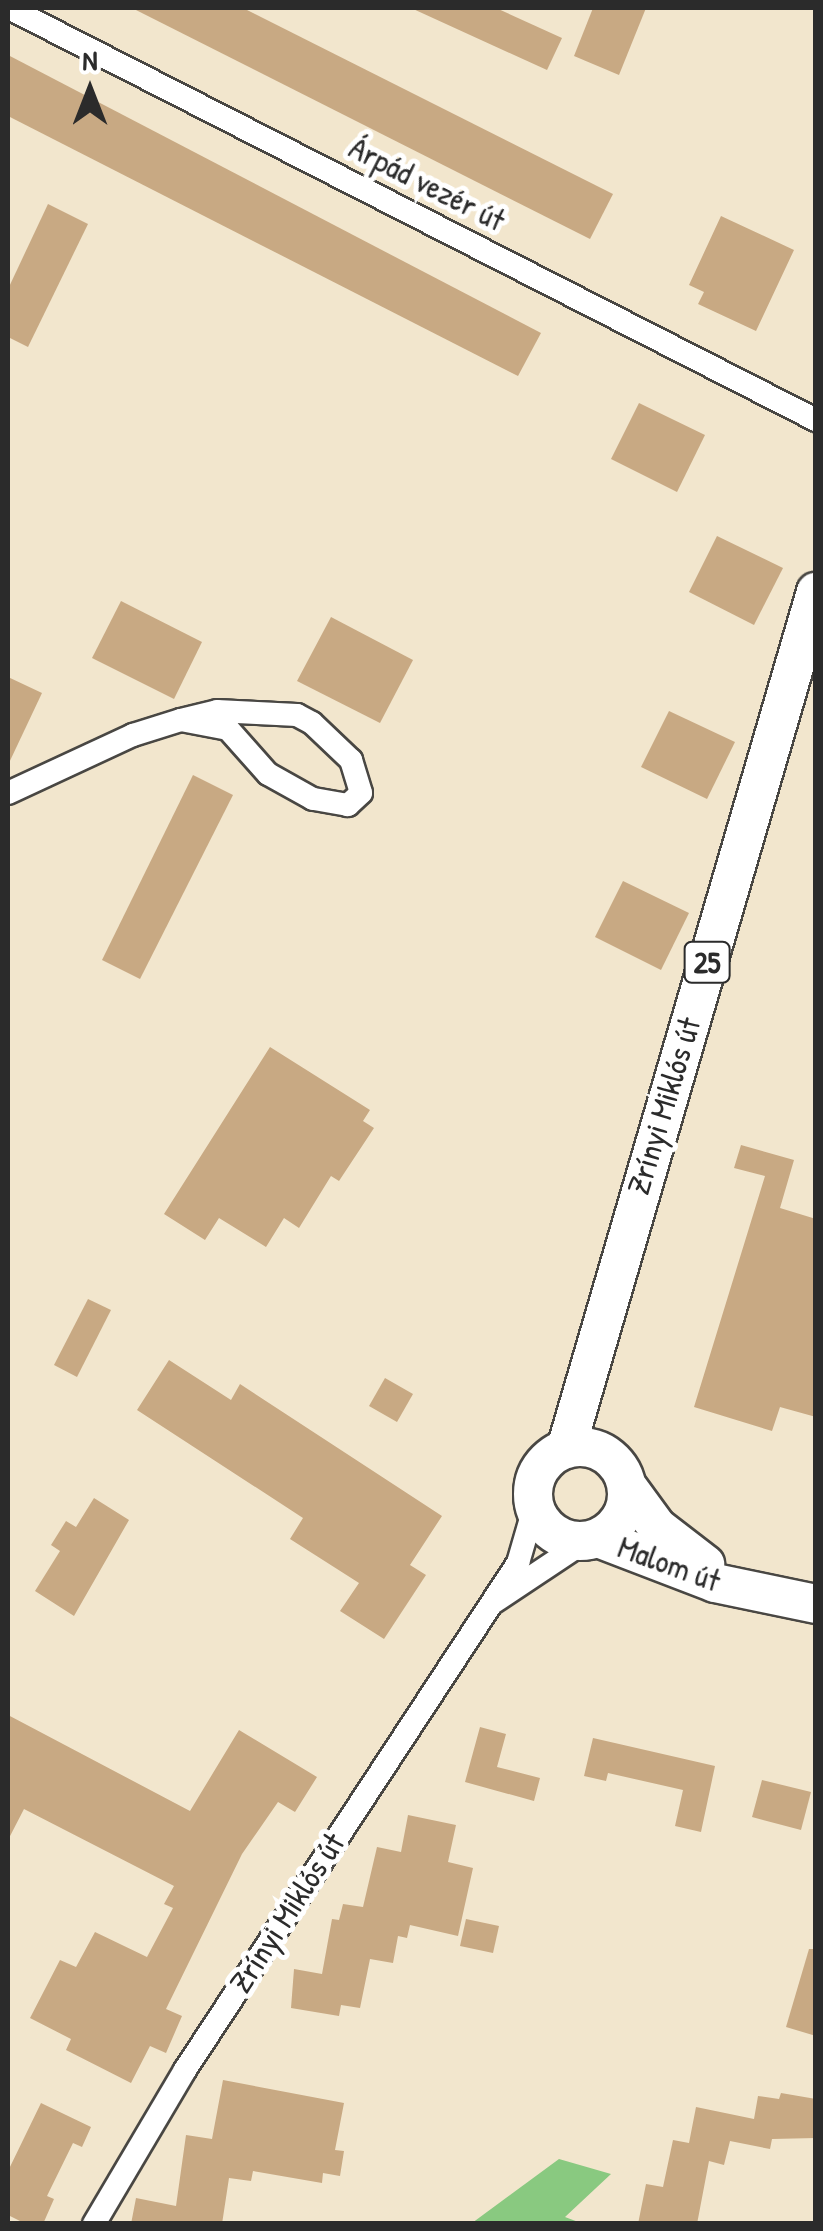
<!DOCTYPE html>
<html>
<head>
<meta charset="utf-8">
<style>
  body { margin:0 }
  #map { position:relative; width:823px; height:2231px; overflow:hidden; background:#f2e6cd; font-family:"Patrick Hand",sans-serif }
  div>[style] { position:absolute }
  .green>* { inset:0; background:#89c980 }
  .building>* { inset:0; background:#c8a983 }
  .roads { filter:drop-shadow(2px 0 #494743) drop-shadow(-2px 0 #494743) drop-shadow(0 2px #494743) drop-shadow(0 -2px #494743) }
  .minor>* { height:22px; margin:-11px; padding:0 11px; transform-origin:11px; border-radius:11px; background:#fff }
  .primary>* { height:38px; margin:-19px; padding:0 19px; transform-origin:19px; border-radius:19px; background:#fff }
  .primary>.ring { margin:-19px; padding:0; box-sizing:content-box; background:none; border:38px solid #fff; border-radius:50% }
  span { translate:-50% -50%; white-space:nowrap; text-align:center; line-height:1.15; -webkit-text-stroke:10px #fff; paint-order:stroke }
  .shield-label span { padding:2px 8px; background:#fff; border:2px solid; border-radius:8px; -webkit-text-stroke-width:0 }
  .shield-label { font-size:30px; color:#2b2b2b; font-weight:700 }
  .street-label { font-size:32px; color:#2b2b2b }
  .frame { position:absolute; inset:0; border:10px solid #2b2b2b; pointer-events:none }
  .north { position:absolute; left:40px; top:40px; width:100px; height:100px; -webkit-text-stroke:8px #fff; paint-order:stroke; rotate:0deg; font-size:28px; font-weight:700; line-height:40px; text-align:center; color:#2b2b2b }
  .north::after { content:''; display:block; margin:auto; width:35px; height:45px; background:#2b2b2b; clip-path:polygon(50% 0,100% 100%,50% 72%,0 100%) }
</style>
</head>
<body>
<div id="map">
  <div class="green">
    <i style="clip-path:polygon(559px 2159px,611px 2174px,565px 2217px,581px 2223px,472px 2223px)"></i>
  </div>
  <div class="building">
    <i style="clip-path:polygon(132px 8px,243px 8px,613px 194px,590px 239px)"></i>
    <i style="clip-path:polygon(411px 8px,496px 8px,562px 38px,547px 70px)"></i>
    <i style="clip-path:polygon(593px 8px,646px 8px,619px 75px,574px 56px)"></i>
    <i style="clip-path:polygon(8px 55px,541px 333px,518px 376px,8px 116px)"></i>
    <i style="clip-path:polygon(48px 204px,88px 224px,28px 347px,8px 337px,8px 289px)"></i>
    <i style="clip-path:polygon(721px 216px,794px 250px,756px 331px,698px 304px,704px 292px,689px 285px)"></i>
    <i style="clip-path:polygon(639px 403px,705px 435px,677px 492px,611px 459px)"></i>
    <i style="clip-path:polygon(717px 536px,783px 568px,754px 625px,689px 592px)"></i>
    <i style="clip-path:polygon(121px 601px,202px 642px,174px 699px,92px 658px)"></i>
    <i style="clip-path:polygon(331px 617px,413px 660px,380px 723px,297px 681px)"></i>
    <i style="clip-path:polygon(8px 677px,42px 693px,8px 765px)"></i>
    <i style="clip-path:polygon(669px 711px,735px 742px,707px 799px,641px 767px)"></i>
    <i style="clip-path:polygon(193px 775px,233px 795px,140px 979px,102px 960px)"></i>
    <i style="clip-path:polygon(623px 881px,689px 913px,661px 970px,595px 937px)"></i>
    <i style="clip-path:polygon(270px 1047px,370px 1110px,363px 1121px,374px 1128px,339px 1181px,331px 1176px,299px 1228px,284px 1218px,266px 1247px,219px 1218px,205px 1240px,164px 1214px)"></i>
    <i style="clip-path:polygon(741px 1145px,794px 1160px,780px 1208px,816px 1219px,816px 1417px,780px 1407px,772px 1431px,694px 1407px,765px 1176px,734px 1168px)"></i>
    <i style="clip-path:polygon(88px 1299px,111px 1310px,77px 1377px,54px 1365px)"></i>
    <i style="clip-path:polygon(169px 1360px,231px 1400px,240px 1384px,442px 1516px,410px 1565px,426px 1575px,384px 1639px,340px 1611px,359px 1583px,290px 1539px,303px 1518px,137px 1410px)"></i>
    <i style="clip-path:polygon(385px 1378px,413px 1394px,397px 1422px,369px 1406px)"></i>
    <i style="clip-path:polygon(94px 1498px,129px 1520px,74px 1616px,35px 1591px,60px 1551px,51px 1545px,66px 1521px,76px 1527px)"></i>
    <i style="clip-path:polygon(8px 1715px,190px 1811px,239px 1730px,317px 1777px,295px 1812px,278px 1802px,242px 1854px,166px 2009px,182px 2016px,166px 2053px,150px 2046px,131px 2083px,66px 2050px,71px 2039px,30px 2018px,60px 1960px,76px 1967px,95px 1932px,147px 1957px,173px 1908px,164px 1904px,174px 1886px,24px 1809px,8px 1840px)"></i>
    <i style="clip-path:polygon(480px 1727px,506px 1734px,497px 1767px,540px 1778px,534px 1801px,465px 1782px)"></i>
    <i style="clip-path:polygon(593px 1738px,715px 1766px,701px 1832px,675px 1826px,683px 1790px,608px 1773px,606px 1781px,584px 1776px)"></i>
    <i style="clip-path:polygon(762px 1780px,811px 1792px,801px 1830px,752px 1817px)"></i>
    <i style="clip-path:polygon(408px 1815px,456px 1825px,448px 1862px,473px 1868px,458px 1936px,410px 1925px,407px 1938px,398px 1936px,393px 1963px,370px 1959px,360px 2008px,341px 2005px,339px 2016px,291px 2008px,294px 1969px,322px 1974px,332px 1919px,339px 1920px,343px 1904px,363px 1907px,377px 1847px,401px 1852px)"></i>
    <i style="clip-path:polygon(466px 1919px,499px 1926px,493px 1953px,460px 1946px)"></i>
    <i style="clip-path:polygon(809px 1949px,816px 1949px,816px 2036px,786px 2027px)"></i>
    <i style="clip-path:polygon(223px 2080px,344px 2103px,335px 2150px,344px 2151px,340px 2176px,323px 2173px,322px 2183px,253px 2171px,251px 2181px,229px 2178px,222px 2224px,131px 2224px,136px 2198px,176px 2206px,186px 2135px,212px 2139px)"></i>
    <i style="clip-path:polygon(781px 2093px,816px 2099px,816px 2138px,772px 2139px,770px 2149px,730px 2141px,724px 2165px,709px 2161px,697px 2224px,638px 2224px,646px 2184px,663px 2187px,673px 2140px,689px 2143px,696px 2107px,754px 2119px,758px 2096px,779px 2099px)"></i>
    <i style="clip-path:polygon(41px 2103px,91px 2127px,82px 2147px,73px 2143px,47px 2196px,54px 2199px,43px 2224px,26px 2224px,8px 2215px,8px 2171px)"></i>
  </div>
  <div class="roads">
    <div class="minor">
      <i style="left:9px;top:8px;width:906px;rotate:27.05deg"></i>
      <i style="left:8px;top:793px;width:138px;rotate:-24.9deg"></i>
      <i style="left:133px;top:735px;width:50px;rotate:-17.4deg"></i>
      <i style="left:181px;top:720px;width:37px;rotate:-14deg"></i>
      <i style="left:217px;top:711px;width:80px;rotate:2.9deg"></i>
      <i style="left:297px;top:715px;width:17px;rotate:28deg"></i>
      <i style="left:312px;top:723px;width:54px;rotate:43.5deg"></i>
      <i style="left:351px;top:760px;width:34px;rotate:73deg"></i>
      <i style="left:361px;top:793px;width:18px;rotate:137deg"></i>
      <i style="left:348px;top:805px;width:36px;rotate:-170deg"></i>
      <i style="left:313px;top:799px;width:51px;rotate:-150.9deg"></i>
      <i style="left:268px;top:774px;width:60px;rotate:-131.6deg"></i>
      <i style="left:228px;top:729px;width:48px;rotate:-169.2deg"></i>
      <i style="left:494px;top:1602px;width:108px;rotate:-33.7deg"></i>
      <i style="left:94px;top:2224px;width:179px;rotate:-59.4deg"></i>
      <i style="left:185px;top:2070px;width:607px;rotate:-56.7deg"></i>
      <i style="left:518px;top:1563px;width:57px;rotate:-73.8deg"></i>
    </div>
    <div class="primary">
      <i class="ring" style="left:533px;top:1447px;width:56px;height:56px"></i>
      <i style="left:566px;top:1449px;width:893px;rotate:-73.74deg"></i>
      <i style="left:627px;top:1486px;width:51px;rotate:53.8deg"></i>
      <i style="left:657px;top:1527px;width:61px;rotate:37.6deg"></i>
      <i style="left:598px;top:1538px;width:125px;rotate:21deg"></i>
      <i style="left:715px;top:1583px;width:103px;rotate:11.7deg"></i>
    </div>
  </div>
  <div class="shield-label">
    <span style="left:707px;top:962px">25</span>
  </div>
  <div class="street-label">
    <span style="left:427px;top:184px;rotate:27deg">Árpád vezér út</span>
    <span style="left:664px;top:1106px;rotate:-73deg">Zrínyi Miklós út</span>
    <span style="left:669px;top:1564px;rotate:20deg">Malom út</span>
    <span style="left:287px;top:1913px;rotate:-57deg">Zrínyi Miklós út</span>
  </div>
  <div class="frame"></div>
  <div class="north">N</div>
</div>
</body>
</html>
